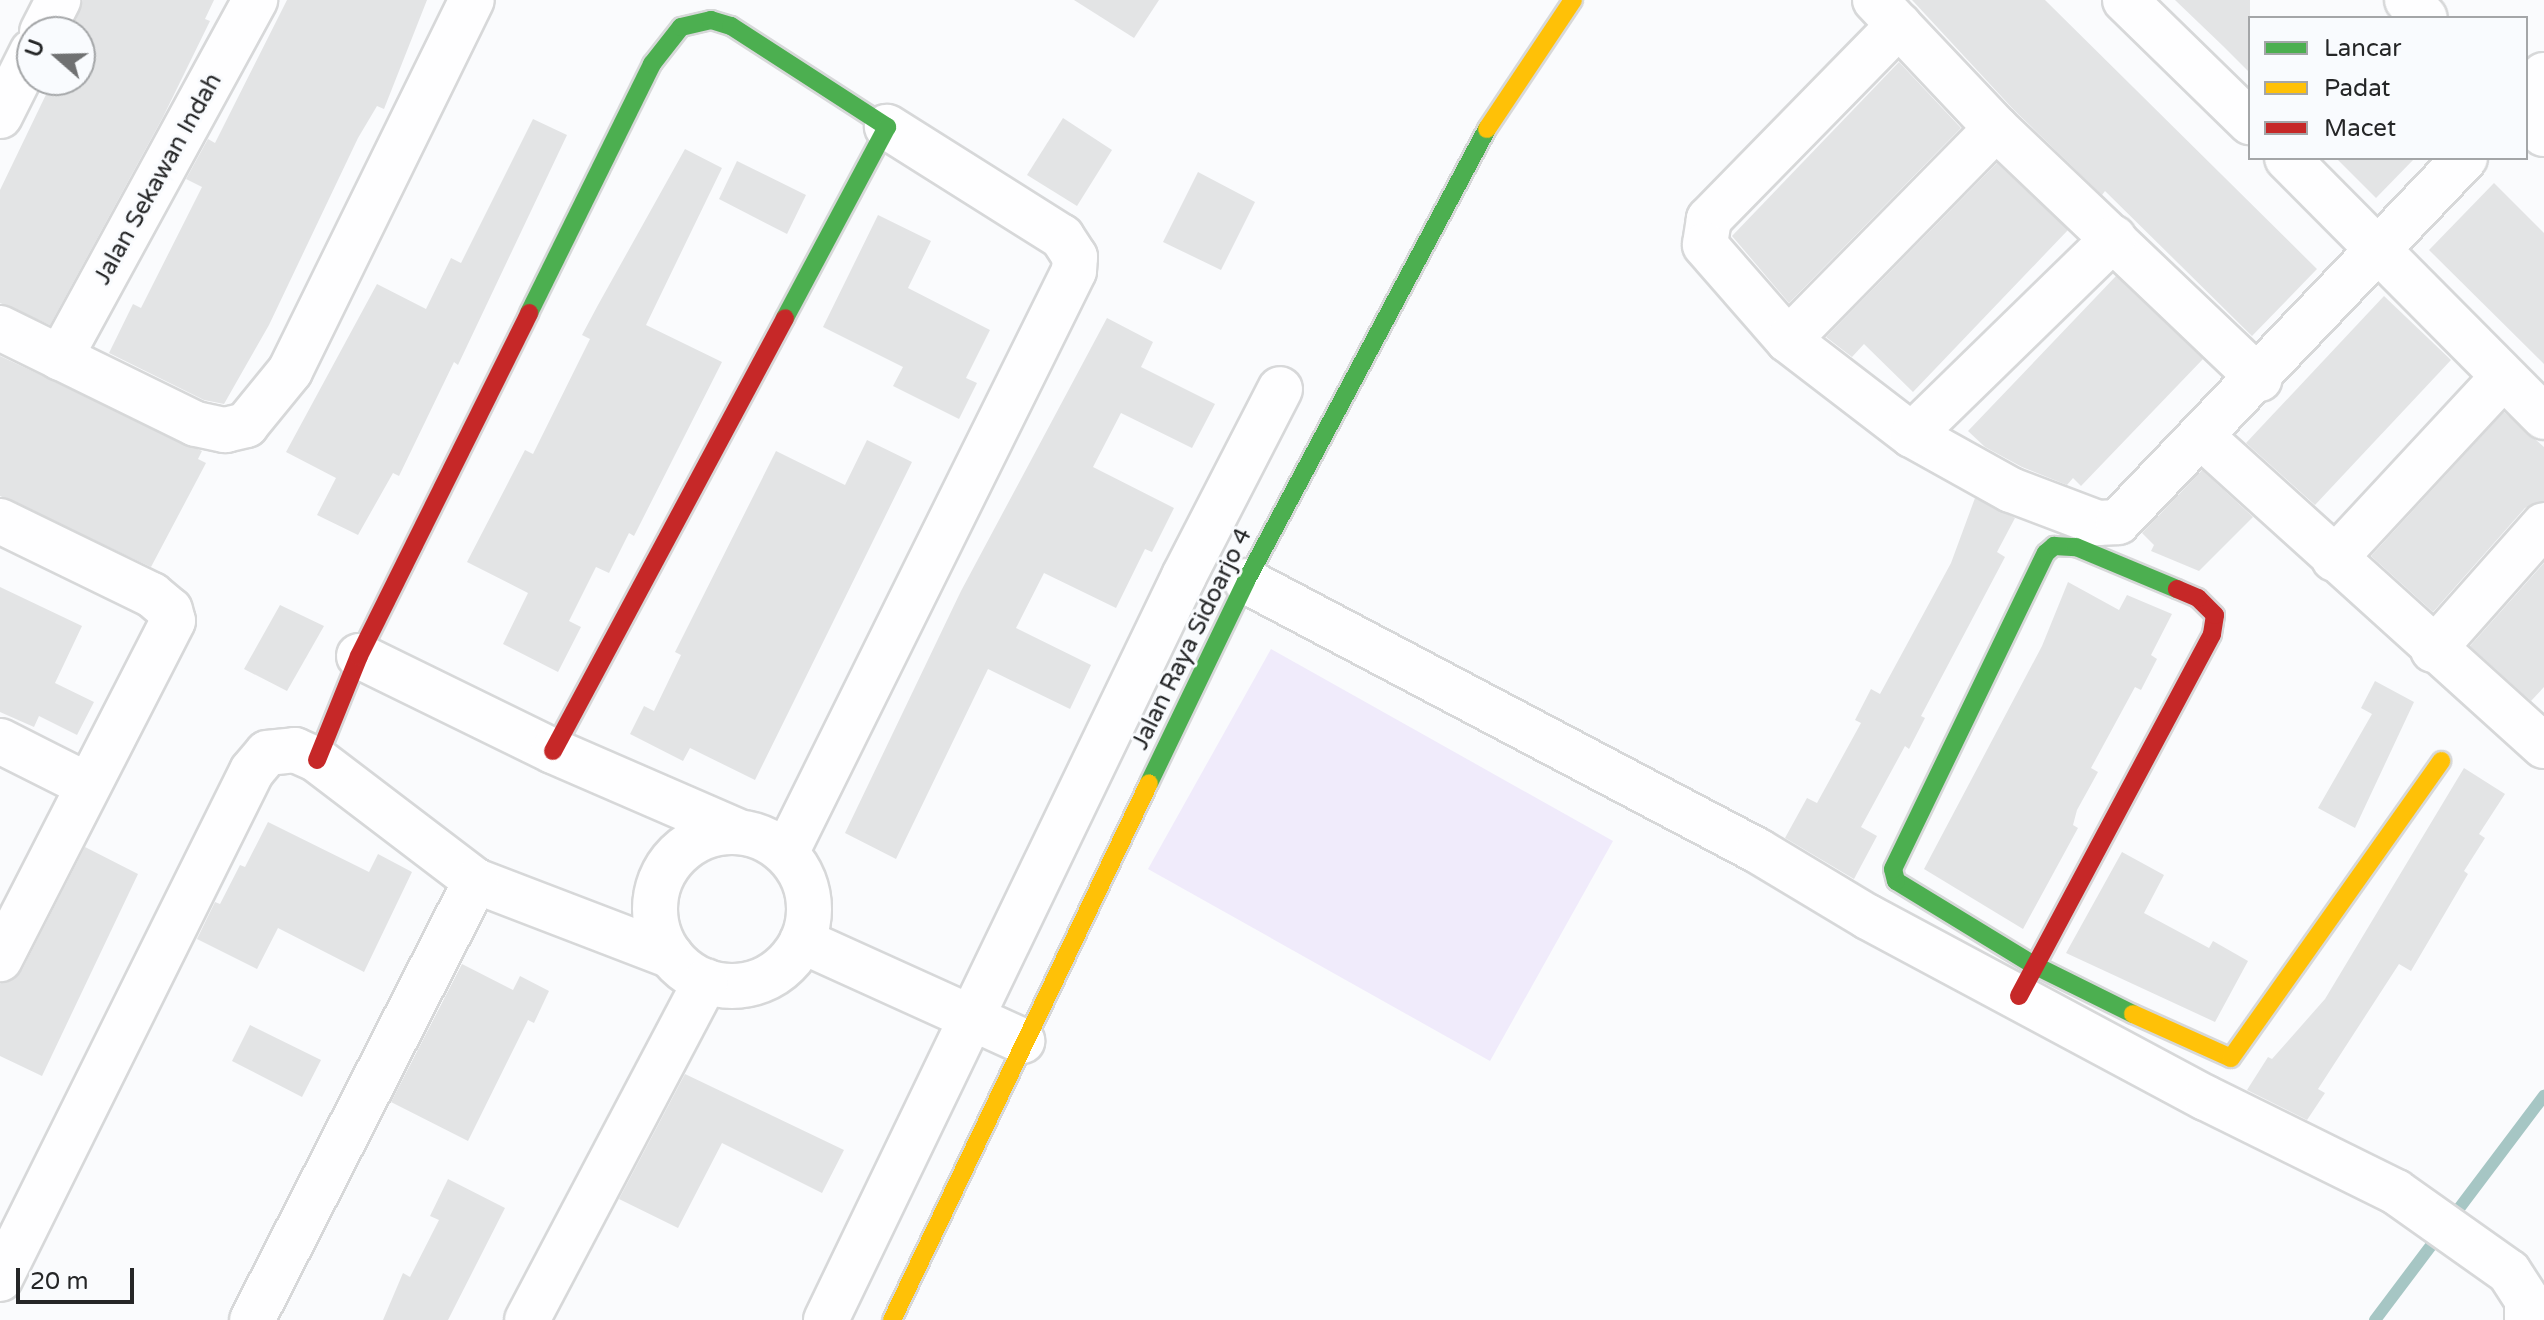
<!DOCTYPE html>
<html>
<head>
<meta charset="utf-8">
<style>
  body { margin:0 }
  #map { position:relative; width:2544px; height:1320px; overflow:hidden; background:#fafbfd; font-family:"Varela Round",sans-serif }
  div>[style] { position:absolute }
  .green>* { inset:0; background:#f0ebfb }
  .stream>* { height:12px; margin:-6px; padding:0 6px; transform-origin:6px; border-radius:6px; background:#a6c6c4 }
  .building>* { inset:0; background:#e3e4e5 }
  .roads { filter:drop-shadow(2px 0 #d7d8d9) drop-shadow(-2px 0 #d7d8d9) drop-shadow(0 2px #d7d8d9) drop-shadow(0 -2px #d7d8d9) }
  .street>* { height:44px; margin:-22px; padding:0 22px; transform-origin:22px; border-radius:22px; background:#fefeff }
  .street>.ring { margin:-22px; padding:0; box-sizing:content-box; background:none; border:44px solid #fefeff; border-radius:50% }
  .fast>* { height:18px; margin:-9px; padding:0 9px; transform-origin:9px; border-radius:9px; background:#4caf50 }
  .slow>* { height:18px; margin:-9px; padding:0 9px; transform-origin:9px; border-radius:9px; background:#ffc107 }
  .jam>* { height:18px; margin:-9px; padding:0 9px; transform-origin:9px; border-radius:9px; background:#c62828 }
  span { translate:-50% -50%; white-space:nowrap; text-align:center; line-height:1.15; -webkit-text-stroke:6px #f9fbfe; paint-order:stroke }
  .street-label { font-size:24px; color:#252627 }
  .legend { position:absolute; left:2248px; top:16px; width:280px; height:144px; box-sizing:border-box; background:#f9fbfe; border:2px solid #a4a6a8; margin:0; padding:10px 14px; list-style:none; font-size:24px; color:#252627 }
  .legend li { display:flex; align-items:center; gap:16px; height:40px }
  .legend b { width:40px; border:2px solid #a4a6a8 }
  .north { position:absolute; left:16px; top:16px; width:80px; height:80px; box-sizing:border-box; background:#f9fbfe; border:2px solid #a4a6a8; border-radius:50%; rotate:290deg; font-size:22px; font-weight:700; line-height:32px; text-align:center; color:#252627 }
  .north::after { content:''; display:block; margin:auto; width:28px; height:36px; background:#707172; clip-path:polygon(50% 0,100% 100%,50% 72%,0 100%) }
  .scale { position:absolute; left:16px; top:1268px; width:118px; height:36px; box-sizing:border-box; border:4px solid #252627; border-top:0; padding-left:10px; font-size:24px; line-height:28px; white-space:nowrap; color:#252627; -webkit-text-stroke:6px #f9fbfe; paint-order:stroke }
</style>
</head>
<body>
<div id="map">
  <div class="green">
    <i style="clip-path:polygon(1271px 649px,1613px 841px,1490px 1061px,1148px 869px)"></i>
  </div>
  <div class="stream">
    <i style="left:2375px;top:1320px;width:281px;rotate:-53deg"></i>
  </div>
  <div class="building">
    <i style="clip-path:polygon(83px 0,214px 0,205px 19px,210px 21px,163px 117px,50px 325px,0 303px,0 190px,53px 80px,80px 80px,80px 24px,75px 22px)"></i>
    <i style="clip-path:polygon(287px 0,427px 0,384px 109px,377px 106px,358px 138px,269px 325px,224px 404px,204px 400px,109px 353px,133px 304px,141px 308px,202px 187px,186px 179px,208px 139px,215px 143px)"></i>
    <i style="clip-path:polygon(1074px 0,1159px 0,1134px 38px)"></i>
    <i style="clip-path:polygon(1912px 0,2045px 0,2317px 269px,2252px 336px,2105px 191px,2102px 195px,2014px 110px)"></i>
    <i style="clip-path:polygon(2175px 0,2250px 0,2250px 73px,2223px 46px)"></i>
    <i style="clip-path:polygon(1899px 62px,1961px 128px,1789px 303px,1732px 236px)"></i>
    <i style="clip-path:polygon(1063px 118px,1112px 150px,1077px 206px,1027px 175px)"></i>
    <i style="clip-path:polygon(533px 119px,567px 135px,458px 365px,454px 362px,399px 476px,393px 473px,358px 535px,317px 515px,336px 478px,286px 452px,377px 284px,426px 309px,451px 258px,461px 263px)"></i>
    <i style="clip-path:polygon(685px 149px,722px 168px,646px 325px,722px 362px,634px 536px,629px 533px,609px 573px,596px 567px,569px 621px,581px 627px,558px 672px,503px 644px,528px 593px,467px 562px,525px 450px,533px 454px,590px 339px,582px 335px,598px 305px)"></i>
    <i style="clip-path:polygon(2336px 158px,2415px 158px,2376px 198px)"></i>
    <i style="clip-path:polygon(737px 161px,806px 195px,787px 234px,719px 199px)"></i>
    <i style="clip-path:polygon(1997px 163px,2068px 230px,1913px 392px,1864px 344px,1852px 357px,1826px 337px)"></i>
    <i style="clip-path:polygon(1198px 172px,1255px 202px,1221px 270px,1163px 242px)"></i>
    <i style="clip-path:polygon(2494px 183px,2544px 233px,2544px 364px,2429px 250px)"></i>
    <i style="clip-path:polygon(878px 215px,931px 241px,908px 288px,990px 330px,966px 378px,977px 383px,959px 419px,893px 386px,903px 367px,823px 327px)"></i>
    <i style="clip-path:polygon(2116px 276px,2203px 359px,2081px 486px,2073px 478px,2067px 485px,2022px 467px,1985px 447px,1968px 431px)"></i>
    <i style="clip-path:polygon(2384px 296px,2451px 360px,2315px 505px,2246px 443px)"></i>
    <i style="clip-path:polygon(1107px 318px,1153px 342px,1141px 367px,1215px 404px,1192px 448px,1121px 413px,1093px 467px,1174px 508px,1152px 552px,1145px 549px,1116px 608px,1044px 573px,1016px 628px,1091px 665px,1070px 709px,988px 669px,896px 859px,845px 833px,961px 591px)"></i>
    <i style="clip-path:polygon(0 356px,202px 451px,198px 459px,206px 463px,151px 567px,0 496px)"></i>
    <i style="clip-path:polygon(2504px 412px,2544px 447px,2544px 501px,2525px 508px,2433px 612px,2371px 556px)"></i>
    <i style="clip-path:polygon(867px 440px,912px 462px,755px 780px,690px 748px,683px 761px,630px 734px,644px 706px,654px 711px,681px 655px,675px 652px,776px 451px,845px 485px)"></i>
    <i style="clip-path:polygon(2202px 470px,2253px 517px,2199px 571px,2151px 551px,2154px 545px,2142px 533px)"></i>
    <i style="clip-path:polygon(1975px 498px,2015px 518px,1997px 552px,2005px 557px,1921px 716px,1925px 718px,1909px 749px,1905px 746px,1861px 827px,1877px 836px,1854px 879px,1785px 838px,1807px 798px,1817px 803px,1861px 723px,1855px 720px,1871px 689px,1880px 694px,1951px 563px)"></i>
    <i style="clip-path:polygon(2544px 563px,2544px 687px,2531px 701px,2470px 646px)"></i>
    <i style="clip-path:polygon(2068px 582px,2119px 610px,2127px 595px,2172px 614px,2151px 655px,2157px 659px,2141px 690px,2135px 687px,2091px 768px,2098px 772px,2077px 810px,2073px 825px,2078px 828px,2023px 929px,1924px 869px,2042px 646px)"></i>
    <i style="clip-path:polygon(0 587px,82px 626px,55px 683px,94px 702px,77px 735px,39px 716px,34px 727px,0 712px)"></i>
    <i style="clip-path:polygon(280px 605px,324px 626px,287px 691px,244px 669px)"></i>
    <i style="clip-path:polygon(2375px 681px,2414px 702px,2355px 828px,2318px 808px,2372px 714px,2361px 708px)"></i>
    <i style="clip-path:polygon(2464px 768px,2505px 794px,2479px 834px,2485px 838px,2464px 871px,2468px 874px,2411px 971px,2399px 964px,2318px 1089px,2325px 1093px,2307px 1120px,2247px 1090px,2268px 1057px,2272px 1059px,2325px 999px)"></i>
    <i style="clip-path:polygon(268px 822px,369px 872px,378px 854px,412px 872px,364px 972px,278px 928px,257px 969px,197px 939px,215px 902px,220px 904px,240px 865px,245px 867px)"></i>
    <i style="clip-path:polygon(85px 847px,138px 874px,42px 1076px,0 1056px,0 984px,22px 970px)"></i>
    <i style="clip-path:polygon(2122px 852px,2164px 875px,2144px 913px,2209px 948px,2213px 941px,2248px 961px,2215px 1022px,2066px 953px)"></i>
    <i style="clip-path:polygon(462px 964px,513px 990px,520px 976px,549px 991px,534px 1023px,528px 1020px,468px 1141px,391px 1102px)"></i>
    <i style="clip-path:polygon(250px 1025px,321px 1060px,302px 1097px,232px 1061px)"></i>
    <i style="clip-path:polygon(685px 1074px,844px 1150px,822px 1193px,722px 1143px,678px 1228px,619px 1199px)"></i>
    <i style="clip-path:polygon(448px 1179px,505px 1208px,448px 1320px,383px 1320px,403px 1273px,410px 1277px,439px 1220px,430px 1216px)"></i>
  </div>
  <div class="roads">
    <div class="street">
      <i style="left:1875px;top:0;width:176px;rotate:46.6deg"></i>
      <i style="left:1996px;top:128px;width:364px;rotate:43.6deg"></i>
      <i style="left:2125px;top:0;width:175px;rotate:44.3deg"></i>
      <i style="left:2407px;top:0;width:25px;rotate:45deg"></i>
      <i style="left:1899px;top:25px;width:272px;rotate:134.4deg"></i>
      <i style="left:1709px;top:219px;width:26px;rotate:99deg"></i>
      <i style="left:1705px;top:245px;width:126px;rotate:48.9deg"></i>
      <i style="left:1788px;top:340px;width:156px;rotate:37.5deg"></i>
      <i style="left:1912px;top:435px;width:113px;rotate:29.1deg"></i>
      <i style="left:2011px;top:490px;width:93px;rotate:20.8deg"></i>
      <i style="left:2098px;top:523px;width:20px;rotate:-3deg"></i>
      <i style="left:2118px;top:522px;width:503px;rotate:-46.37deg"></i>
      <i style="left:42px;top:32px;width:36px;rotate:-63deg"></i>
      <i style="left:2526px;top:94px;width:26px;rotate:-47deg"></i>
      <i style="left:0;top:116px;width:72px;rotate:-63.4deg"></i>
      <i style="left:2526px;top:118px;width:24px;rotate:42deg"></i>
      <i style="left:2287px;top:158px;width:365px;rotate:45.2deg"></i>
      <i style="left:0;top:328px;width:218px;rotate:26.1deg"></i>
      <i style="left:196px;top:424px;width:30px;rotate:12deg"></i>
      <i style="left:225px;top:430px;width:22px;rotate:-13deg"></i>
      <i style="left:246px;top:425px;width:70px;rotate:-50.8deg"></i>
      <i style="left:290px;top:371px;width:413px;rotate:-63.9deg"></i>
      <i style="left:1788px;top:340px;width:297px;rotate:-45.5deg"></i>
      <i style="left:60px;top:358px;width:408px;rotate:-61.4deg"></i>
      <i style="left:1912px;top:435px;width:282px;rotate:-44.3deg"></i>
      <i style="left:2202px;top:437px;width:461px;rotate:42.1deg"></i>
      <i style="left:0;top:521px;width:169px;rotate:26deg"></i>
      <i style="left:152px;top:595px;width:23px;rotate:40deg"></i>
      <i style="left:170px;top:610px;width:11px;rotate:75deg"></i>
      <i style="left:173px;top:621px;width:380px;rotate:117.1deg"></i>
      <i style="left:2334px;top:559px;width:248px;rotate:-47.1deg"></i>
      <i style="left:1246px;top:581px;width:579px;rotate:27.8deg"></i>
      <i style="left:1758px;top:851px;width:128px;rotate:31deg"></i>
      <i style="left:1868px;top:917px;width:383px;rotate:28.2deg"></i>
      <i style="left:2206px;top:1098px;width:212px;rotate:26.3deg"></i>
      <i style="left:2396px;top:1192px;width:138px;rotate:35.3deg"></i>
      <i style="left:2509px;top:1272px;width:33px;rotate:57deg"></i>
      <i style="left:2527px;top:1300px;width:20px;rotate:90deg"></i>
      <i style="left:2433px;top:650px;width:167px;rotate:-48.4deg"></i>
      <i style="left:359px;top:656px;width:216px;rotate:26.1deg"></i>
      <i style="left:553px;top:751px;width:201px;rotate:23.5deg"></i>
      <i style="left:0;top:741px;width:97px;rotate:26.8deg"></i>
      <i class="ring" style="left:655px;top:832px;width:110px;height:110px"></i>
      <i style="left:786px;top:853px;width:649px;rotate:-63.67deg"></i>
      <i style="left:1074px;top:271px;width:14px;rotate:-86deg"></i>
      <i style="left:1075px;top:257px;width:24px;rotate:-123deg"></i>
      <i style="left:1062px;top:237px;width:207px;rotate:-147.8deg"></i>
      <i style="left:802px;top:941px;width:242px;rotate:24.4deg"></i>
      <i style="left:0;top:1279px;width:567px;rotate:-63.62deg"></i>
      <i style="left:252px;top:771px;width:23px;rotate:-50deg"></i>
      <i style="left:267px;top:753px;width:28px;rotate:-6deg"></i>
      <i style="left:295px;top:750px;width:24px;rotate:24deg"></i>
      <i style="left:317px;top:760px;width:200px;rotate:37.3deg"></i>
      <i style="left:476px;top:881px;width:209px;rotate:21deg"></i>
      <i style="left:252px;top:1320px;width:493px;rotate:-63deg"></i>
      <i style="left:527px;top:1320px;width:383px;rotate:-62.2deg"></i>
      <i style="left:826px;top:1320px;width:826px;rotate:-64.3deg"></i>
      <i style="left:1184px;top:576px;width:210px;rotate:-62.8deg"></i>
    </div>
    <div class="fast">
      <i style="left:529px;top:313px;width:278px;rotate:-63.7deg"></i>
      <i style="left:652px;top:64px;width:47px;rotate:-51.9deg"></i>
      <i style="left:681px;top:27px;width:31px;rotate:-13deg"></i>
      <i style="left:711px;top:20px;width:21px;rotate:17deg"></i>
      <i style="left:731px;top:26px;width:186px;rotate:32.9deg"></i>
      <i style="left:887px;top:127px;width:217px;rotate:118.1deg"></i>
      <i style="left:1149px;top:783px;width:224px;rotate:-64.3deg"></i>
      <i style="left:1246px;top:581px;width:512px;rotate:-61.93deg"></i>
      <i style="left:2133px;top:1014px;width:113px;rotate:-153.7deg"></i>
      <i style="left:2032px;top:964px;width:159px;rotate:-148.6deg"></i>
      <i style="left:1896px;top:881px;width:12px;rotate:-104deg"></i>
      <i style="left:1893px;top:869px;width:351px;rotate:-64.2deg"></i>
      <i style="left:2046px;top:553px;width:11px;rotate:-41deg"></i>
      <i style="left:2054px;top:546px;width:22px;rotate:3deg"></i>
      <i style="left:2076px;top:547px;width:109px;rotate:22.6deg"></i>
    </div>
    <div class="slow">
      <i style="left:1487px;top:129px;width:155px;rotate:-56.3deg"></i>
      <i style="left:2133px;top:1014px;width:107px;rotate:24.2deg"></i>
      <i style="left:2231px;top:1058px;width:364px;rotate:-54.7deg"></i>
      <i style="left:892px;top:1320px;width:595px;rotate:-64.42deg"></i>
    </div>
    <div class="jam">
      <i style="left:553px;top:751px;width:491px;rotate:-61.8deg"></i>
      <i style="left:317px;top:760px;width:112px;rotate:-68deg"></i>
      <i style="left:359px;top:656px;width:383px;rotate:-63.6deg"></i>
      <i style="left:2019px;top:996px;width:410px;rotate:-61.9deg"></i>
      <i style="left:2212px;top:634px;width:19px;rotate:-81deg"></i>
      <i style="left:2215px;top:615px;width:24px;rotate:-135deg"></i>
      <i style="left:2198px;top:598px;width:23px;rotate:-157deg"></i>
    </div>
  </div>
  <div class="street-label">
    <span style="left:158px;top:179px;rotate:-61deg">Jalan Sekawan Indah</span>
    <span style="left:1192px;top:639px;rotate:-64deg">Jalan Raya Sidoarjo 4</span>
  </div>
  <ul class="legend">
  <li><b style="height:10px;background:#4caf50"></b>Lancar</li>
  <li><b style="height:10px;background:#ffc107"></b>Padat</li>
  <li><b style="height:10px;background:#c62828"></b>Macet</li>
  </ul>
  <div class="north">U</div>
  <div class="scale">20 m</div>
</div>
</body>
</html>
